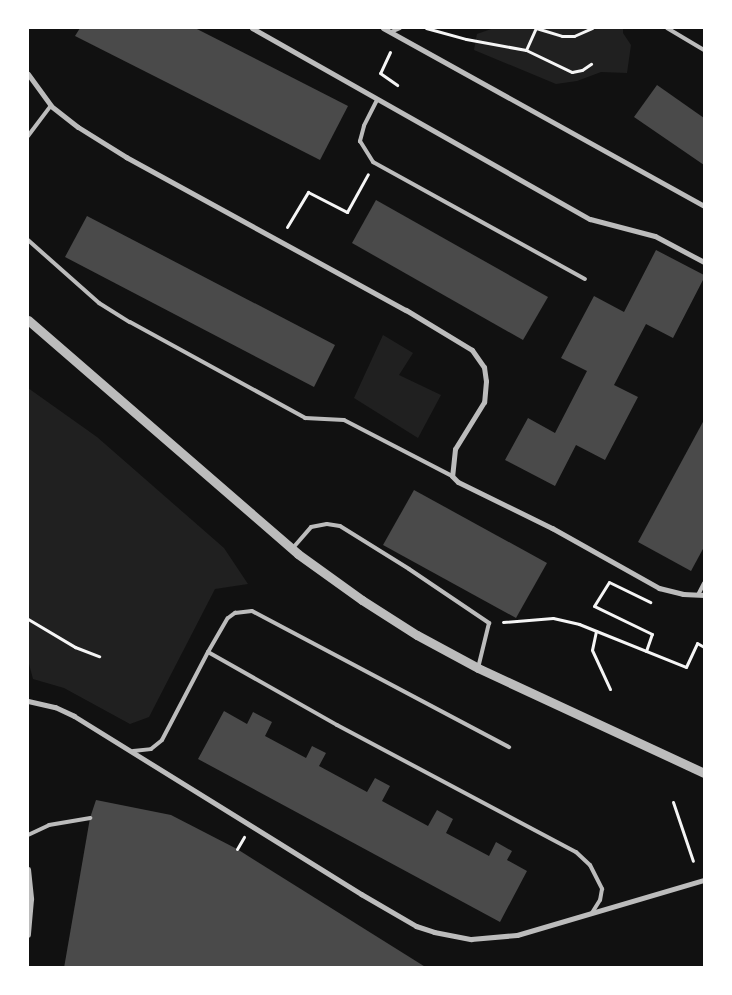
<!DOCTYPE html>
<html>
<head>
<meta charset="utf-8">
<style>
  body { margin:0 }
  #map { position:relative; width:732px; height:995px; overflow:hidden; background:#111; font-family:"DM Sans",sans-serif }
  div>[style] { position:absolute }
  .green>* { inset:0; background:#202020 }
  .building>* { inset:0; background:#4a4a4a }
  .path>* { height:3px; margin:-1.5px; padding:0 1.5px; transform-origin:1.5px; border-radius:1.5px; background:#f5f5f5 }
  .service>* { height:4px; margin:-2px; padding:0 2px; transform-origin:2px; border-radius:2px; background:#bcbcbc }
  .minor>* { height:5px; margin:-2.5px; padding:0 2.5px; transform-origin:2.5px; border-radius:2.5px; background:#bcbcbc }
  .tertiary>* { height:9px; margin:-4.5px; padding:0 4.5px; transform-origin:4.5px; border-radius:4.5px; background:#bcbcbc }
  span { translate:-50% -50%; white-space:nowrap; text-align:center; line-height:1.15; -webkit-text-stroke:5px #fff; paint-order:stroke }
  .frame { position:absolute; inset:0; border:29px solid #fff; pointer-events:none }
</style>
</head>
<body>
<div id="map">
  <div class="green">
    <i style="clip-path:polygon(494px 28px,623px 28px,623px 33px,631px 45px,627px 73px,601px 72px,577px 81px,556px 84px,474px 50px,477px 34px)"></i>
    <i style="clip-path:polygon(383px 335px,413px 353px,399px 375px,441px 395px,418px 438px,354px 398px)"></i>
    <i style="clip-path:polygon(28px 388px,97px 437px,224px 548px,248px 584px,215px 589px,149px 717px,130px 724px,64px 688px,33px 679px,28px 660px)"></i>
  </div>
  <div class="building">
    <i style="clip-path:polygon(80px 28px,195px 28px,348px 106px,320px 160px,75px 36px)"></i>
    <i style="clip-path:polygon(657px 85px,704px 118px,704px 165px,634px 117px)"></i>
    <i style="clip-path:polygon(376px 200px,548px 297px,523px 340px,352px 243px)"></i>
    <i style="clip-path:polygon(87px 216px,335px 345px,314px 387px,65px 257px)"></i>
    <i style="clip-path:polygon(656px 250px,704px 275px,704px 278px,673px 338px,646px 324px,614px 385px,638px 397px,605px 460px,576px 445px,555px 486px,505px 460px,528px 418px,555px 433px,587px 371px,561px 358px,594px 296px,624px 312px)"></i>
    <i style="clip-path:polygon(704px 420px,704px 547px,691px 571px,638px 542px)"></i>
    <i style="clip-path:polygon(414px 490px,547px 563px,516px 618px,383px 545px)"></i>
    <i style="clip-path:polygon(224px 711px,247px 724px,253px 712px,272px 722px,265px 736px,306px 758px,312px 746px,326px 753px,319px 766px,367px 792px,375px 778px,390px 786px,382px 801px,428px 826px,437px 810px,453px 819px,446px 833px,489px 856px,496px 842px,512px 851px,507px 860px,527px 871px,500px 922px,198px 759px)"></i>
    <i style="clip-path:polygon(96px 800px,171px 815px,237px 849px,427px 968px,64px 968px,90px 818px)"></i>
  </div>
  <div class="path">
    <i style="left:426px;top:28px;width:41px;rotate:15.4deg"></i>
    <i style="left:466px;top:39px;width:61px;rotate:10.4deg"></i>
    <i style="left:526px;top:50px;width:24px;rotate:-66deg"></i>
    <i style="left:536px;top:28px;width:27px;rotate:17deg"></i>
    <i style="left:562px;top:36px;width:12px"></i>
    <i style="left:574px;top:36px;width:20px;rotate:-24deg"></i>
    <i style="left:526px;top:50px;width:51px;rotate:25.6deg"></i>
    <i style="left:572px;top:72px;width:10px;rotate:-11deg"></i>
    <i style="left:582px;top:70px;width:11px;rotate:-34deg"></i>
    <i style="left:390px;top:52px;width:23px;rotate:115deg"></i>
    <i style="left:380px;top:73px;width:21px;rotate:35deg"></i>
    <i style="left:287px;top:227px;width:41px;rotate:-59deg"></i>
    <i style="left:308px;top:192px;width:44px;rotate:27.1deg"></i>
    <i style="left:347px;top:212px;width:43px;rotate:-61.1deg"></i>
    <i style="left:28px;top:619px;width:55px;rotate:30.8deg"></i>
    <i style="left:75px;top:647px;width:26px;rotate:21deg"></i>
    <i style="left:503px;top:622px;width:50px;rotate:-4.6deg"></i>
    <i style="left:553px;top:618px;width:27px;rotate:13deg"></i>
    <i style="left:579px;top:624px;width:115px;rotate:21.9deg"></i>
    <i style="left:686px;top:667px;width:26px;rotate:-65deg"></i>
    <i style="left:697px;top:643px;width:8px;rotate:30deg"></i>
    <i style="left:596px;top:631px;width:19px;rotate:102deg"></i>
    <i style="left:592px;top:650px;width:43px;rotate:65.2deg"></i>
    <i style="left:646px;top:651px;width:18px;rotate:-71deg"></i>
    <i style="left:652px;top:634px;width:64px;rotate:-154.2deg"></i>
    <i style="left:594px;top:606px;width:28px;rotate:-58deg"></i>
    <i style="left:609px;top:582px;width:46px;rotate:26deg"></i>
    <i style="left:673px;top:802px;width:62px;rotate:71.3deg"></i>
    <i style="left:237px;top:849px;width:14px;rotate:-60deg"></i>
  </div>
  <div class="service">
    <i style="left:667px;top:28px;width:43px;rotate:30.7deg"></i>
    <i style="left:391px;top:32px;width:10px;rotate:-24deg"></i>
    <i style="left:377px;top:100px;width:29px;rotate:117deg"></i>
    <i style="left:364px;top:126px;width:16px;rotate:105deg"></i>
    <i style="left:360px;top:141px;width:25px;rotate:58deg"></i>
    <i style="left:373px;top:162px;width:242px;rotate:28.9deg"></i>
    <i style="left:28px;top:136px;width:38px;rotate:-53deg"></i>
    <i style="left:28px;top:240px;width:95px;rotate:41.6deg"></i>
    <i style="left:99px;top:303px;width:36px;rotate:32deg"></i>
    <i style="left:130px;top:322px;width:200px;rotate:28.7deg"></i>
    <i style="left:305px;top:418px;width:39px;rotate:3deg"></i>
    <i style="left:344px;top:420px;width:122px;rotate:27.4deg"></i>
    <i style="left:292px;top:549px;width:29px;rotate:-49deg"></i>
    <i style="left:311px;top:527px;width:16px;rotate:-11deg"></i>
    <i style="left:327px;top:524px;width:13px;rotate:9deg"></i>
    <i style="left:340px;top:526px;width:81px;rotate:31.9deg"></i>
    <i style="left:409px;top:569px;width:97px;rotate:34deg"></i>
    <i style="left:489px;top:623px;width:46px;rotate:103.7deg"></i>
    <i style="left:698px;top:595px;width:13px;rotate:-63deg"></i>
    <i style="left:208px;top:652px;width:39px;rotate:-60deg"></i>
    <i style="left:228px;top:618px;width:9px;rotate:-36deg"></i>
    <i style="left:235px;top:613px;width:17px;rotate:-7deg"></i>
    <i style="left:252px;top:611px;width:291px;rotate:27.9deg"></i>
    <i style="left:133px;top:751px;width:18px;rotate:-6deg"></i>
    <i style="left:151px;top:749px;width:14px;rotate:-39deg"></i>
    <i style="left:162px;top:740px;width:99px;rotate:-62.4deg"></i>
    <i style="left:208px;top:652px;width:148px;rotate:29.5deg"></i>
    <i style="left:337px;top:725px;width:271px;rotate:28deg"></i>
    <i style="left:576px;top:852px;width:19px;rotate:43deg"></i>
    <i style="left:590px;top:865px;width:27px;rotate:63deg"></i>
    <i style="left:602px;top:889px;width:11px;rotate:100deg"></i>
    <i style="left:600px;top:900px;width:15px;rotate:122deg"></i>
    <i style="left:28px;top:835px;width:23px;rotate:-25deg"></i>
    <i style="left:49px;top:825px;width:42px;rotate:-9.7deg"></i>
  </div>
  <div class="minor">
    <i style="left:252px;top:28px;width:388px;rotate:29.5deg"></i>
    <i style="left:590px;top:219px;width:67px;rotate:14.7deg"></i>
    <i style="left:655px;top:236px;width:55px;rotate:28deg"></i>
    <i style="left:383px;top:28px;width:367px;rotate:29deg"></i>
    <i style="left:28px;top:74px;width:39px;rotate:54deg"></i>
    <i style="left:51px;top:106px;width:34px;rotate:38deg"></i>
    <i style="left:78px;top:127px;width:57px;rotate:32deg"></i>
    <i style="left:126px;top:157px;width:319px;rotate:28.7deg"></i>
    <i style="left:406px;top:310px;width:77px;rotate:31.2deg"></i>
    <i style="left:472px;top:350px;width:21px;rotate:55deg"></i>
    <i style="left:484px;top:367px;width:14px;rotate:82deg"></i>
    <i style="left:486px;top:381px;width:21px;rotate:95deg"></i>
    <i style="left:484px;top:402px;width:55px;rotate:121.7deg"></i>
    <i style="left:455px;top:449px;width:27px;rotate:96deg"></i>
    <i style="left:452px;top:476px;width:8px;rotate:45deg"></i>
    <i style="left:458px;top:482px;width:105px;rotate:26.1deg"></i>
    <i style="left:552px;top:528px;width:123px;rotate:29.3deg"></i>
    <i style="left:659px;top:588px;width:25px;rotate:14deg"></i>
    <i style="left:683px;top:594px;width:21px;rotate:3deg"></i>
    <i style="left:28px;top:701px;width:28px;rotate:13deg"></i>
    <i style="left:55px;top:707px;width:21px;rotate:25deg"></i>
    <i style="left:74px;top:716px;width:338px;rotate:31.8deg"></i>
    <i style="left:361px;top:894px;width:64px;rotate:30.2deg"></i>
    <i style="left:416px;top:926px;width:19px;rotate:18deg"></i>
    <i style="left:434px;top:932px;width:38px;rotate:11deg"></i>
    <i style="left:471px;top:939px;width:46px;rotate:-5deg"></i>
    <i style="left:517px;top:935px;width:195px;rotate:-16.4deg"></i>
    <i style="left:28px;top:869px;width:30px;rotate:84deg"></i>
    <i style="left:31px;top:899px;width:36px;rotate:95deg"></i>
  </div>
  <div class="tertiary">
    <i style="left:28px;top:320px;width:357px;rotate:40.9deg"></i>
    <i style="left:298px;top:554px;width:79px;rotate:35.7deg"></i>
    <i style="left:362px;top:600px;width:65px;rotate:32.5deg"></i>
    <i style="left:417px;top:635px;width:69px;rotate:28.4deg"></i>
    <i style="left:478px;top:668px;width:249px;rotate:24.9deg"></i>
  </div>
  <div class="frame"></div>
</div>
</body>
</html>
